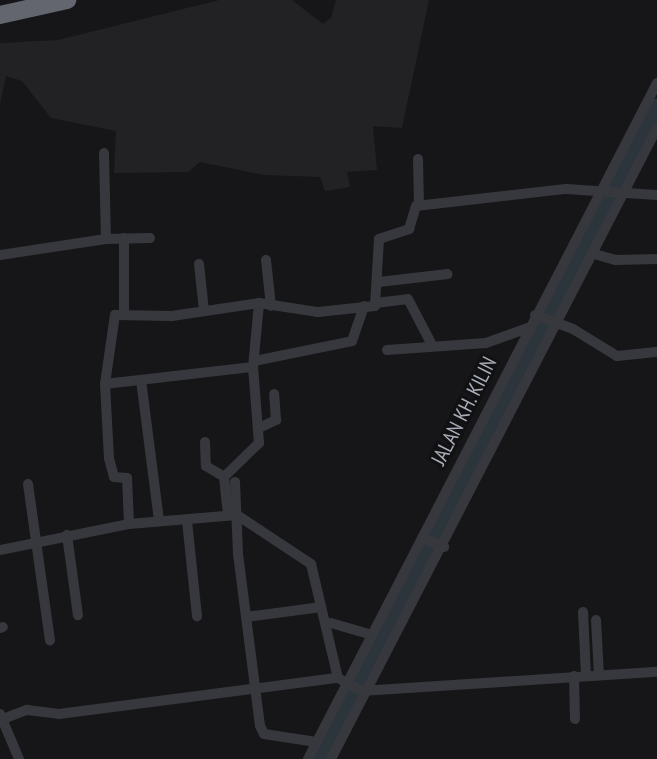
<!DOCTYPE html>
<html>
<head>
<meta charset="utf-8">
<style>
  body { margin:0 }
  #map { position:relative; width:657px; height:759px; overflow:hidden; background:#161618; font-family:"PT Sans Narrow",sans-serif }
  div>[style] { position:absolute }
  .built>* { inset:0; background:#222225 }
  .river>* { height:16px; margin:-8px; padding:0 8px; transform-origin:8px; border-radius:8px; background:#2c353c }
  .street>* { height:10px; margin:-5px; padding:0 5px; transform-origin:5px; border-radius:5px; background:#37383d }
  .highway>* { height:18px; margin:-9px; padding:0 9px; transform-origin:9px; border-radius:9px; background:#63666e }
  span { translate:-50% -50%; white-space:nowrap; text-align:center; line-height:1.15; -webkit-text-stroke:6px #111113; paint-order:stroke }
  .street-label { font-size:21px; color:#a8adb8 }
</style>
</head>
<body>
<div id="map">
  <div class="built">
    <i style="clip-path:polygon(219px 0,292px 0,323px 24px,331px 18px,336px 0,429px 0,402px 128px,373px 126px,377px 170px,347px 172px,350px 187px,325px 191px,320px 177px,264px 175px,200px 162px,188px 172px,114px 173px,116px 131px,51px 118px,22px 81px,6px 76px,0 104px,0 43px,58px 40px)"></i>
  </div>
  <div class="river">
    <i style="left:321px;top:759px;width:734px;rotate:-62.77deg"></i>
  </div>
  <div class="street">
    <i style="left:104px;top:153px;width:86px;rotate:88.7deg"></i>
    <i style="left:418px;top:159px;width:46px;rotate:88.8deg"></i>
    <i style="left:591px;top:253px;width:25px;rotate:16deg"></i>
    <i style="left:615px;top:260px;width:42px;rotate:-1.4deg"></i>
    <i style="left:0;top:255px;width:107px;rotate:-8.6deg"></i>
    <i style="left:106px;top:239px;width:44px;rotate:-1.3deg"></i>
    <i style="left:266px;top:260px;width:46px;rotate:83.8deg"></i>
    <i style="left:199px;top:264px;width:47px;rotate:83.9deg"></i>
    <i style="left:379px;top:282px;width:69px;rotate:-6.6deg"></i>
    <i style="left:376px;top:303px;width:32px;rotate:-7deg"></i>
    <i style="left:408px;top:299px;width:50px;rotate:62.4deg"></i>
    <i style="left:124px;top:315px;width:77px;rotate:-90deg"></i>
    <i style="left:535px;top:315px;width:40px;rotate:20.2deg"></i>
    <i style="left:573px;top:329px;width:52px;rotate:31.5deg"></i>
    <i style="left:617px;top:356px;width:39px;rotate:-6deg"></i>
    <i style="left:387px;top:350px;width:99px;rotate:-4deg"></i>
    <i style="left:486px;top:343px;width:45px;rotate:-19.7deg"></i>
    <i style="left:254px;top:361px;width:100px;rotate:-11.5deg"></i>
    <i style="left:352px;top:341px;width:37px;rotate:-71deg"></i>
    <i style="left:141px;top:380px;width:142px;rotate:82.7deg"></i>
    <i style="left:105px;top:384px;width:149px;rotate:-6.6deg"></i>
    <i style="left:261px;top:427px;width:17px;rotate:-25deg"></i>
    <i style="left:276px;top:420px;width:26px;rotate:-94deg"></i>
    <i style="left:205px;top:442px;width:24px;rotate:88deg"></i>
    <i style="left:206px;top:466px;width:21px;rotate:31deg"></i>
    <i style="left:235px;top:482px;width:72px;rotate:87.6deg"></i>
    <i style="left:238px;top:554px;width:173px;rotate:82.7deg"></i>
    <i style="left:260px;top:726px;width:9px;rotate:63deg"></i>
    <i style="left:264px;top:734px;width:53px;rotate:8.7deg"></i>
    <i style="left:28px;top:484px;width:158px;rotate:82deg"></i>
    <i style="left:228px;top:515px;width:38px;rotate:-96deg"></i>
    <i style="left:224px;top:477px;width:49px;rotate:-44.2deg"></i>
    <i style="left:259px;top:443px;width:76px;rotate:-94.5deg"></i>
    <i style="left:253px;top:367px;width:64px;rotate:-84.6deg"></i>
    <i style="left:187px;top:521px;width:96px;rotate:84deg"></i>
    <i style="left:129px;top:524px;width:46px;rotate:-92.5deg"></i>
    <i style="left:127px;top:478px;width:13px;rotate:-176deg"></i>
    <i style="left:114px;top:477px;width:20px;rotate:-105deg"></i>
    <i style="left:109px;top:458px;width:74px;rotate:-93.1deg"></i>
    <i style="left:105px;top:384px;width:70px;rotate:-81.8deg"></i>
    <i style="left:115px;top:315px;width:57px;rotate:1deg"></i>
    <i style="left:172px;top:316px;width:88px;rotate:-8.5deg"></i>
    <i style="left:259px;top:303px;width:60px;rotate:8.7deg"></i>
    <i style="left:318px;top:312px;width:57px;rotate:-6deg"></i>
    <i style="left:375px;top:306px;width:67px;rotate:-86.6deg"></i>
    <i style="left:379px;top:239px;width:32px;rotate:-18deg"></i>
    <i style="left:409px;top:229px;width:24px;rotate:-73deg"></i>
    <i style="left:416px;top:206px;width:151px;rotate:-6.5deg"></i>
    <i style="left:566px;top:189px;width:91px;rotate:3.8deg"></i>
    <i style="left:67px;top:535px;width:81px;rotate:82.2deg"></i>
    <i style="left:422px;top:538px;width:24px;rotate:22deg"></i>
    <i style="left:0;top:550px;width:132px;rotate:-11.4deg"></i>
    <i style="left:129px;top:524px;width:108px;rotate:-4.8deg"></i>
    <i style="left:237px;top:515px;width:89px;rotate:33.5deg"></i>
    <i style="left:311px;top:564px;width:117px;rotate:76.7deg"></i>
    <i style="left:338px;top:678px;width:26px;rotate:29deg"></i>
    <i style="left:361px;top:691px;width:297px;rotate:-3.7deg"></i>
    <i style="left:583px;top:612px;width:64px;rotate:87.3deg"></i>
    <i style="left:246px;top:617px;width:76px;rotate:-7.6deg"></i>
    <i style="left:596px;top:620px;width:55px;rotate:86.9deg"></i>
    <i style="left:331px;top:623px;width:43px;rotate:16.3deg"></i>
    <i style="left:0;top:628px;width:3px;rotate:-18deg"></i>
    <i style="left:574px;top:676px;width:43px;rotate:88.7deg"></i>
    <i style="left:0;top:714px;width:49px;rotate:67.1deg"></i>
    <i style="left:3px;top:719px;width:26px;rotate:-21deg"></i>
    <i style="left:27px;top:710px;width:32px;rotate:7deg"></i>
    <i style="left:59px;top:714px;width:281px;rotate:-7.4deg"></i>
    <i style="left:308px;top:759px;width:761px;rotate:-62.69deg"></i>
    <i style="left:331px;top:759px;width:710px;rotate:-62.68deg"></i>
  </div>
  <div class="highway">
    <i style="left:0;top:15px;width:69px;rotate:-12.6deg"></i>
  </div>
  <div class="street-label">
    <span style="left:464px;top:411px;rotate:-63deg">JALAN KH. KILIN</span>
  </div>
</div>
</body>
</html>
